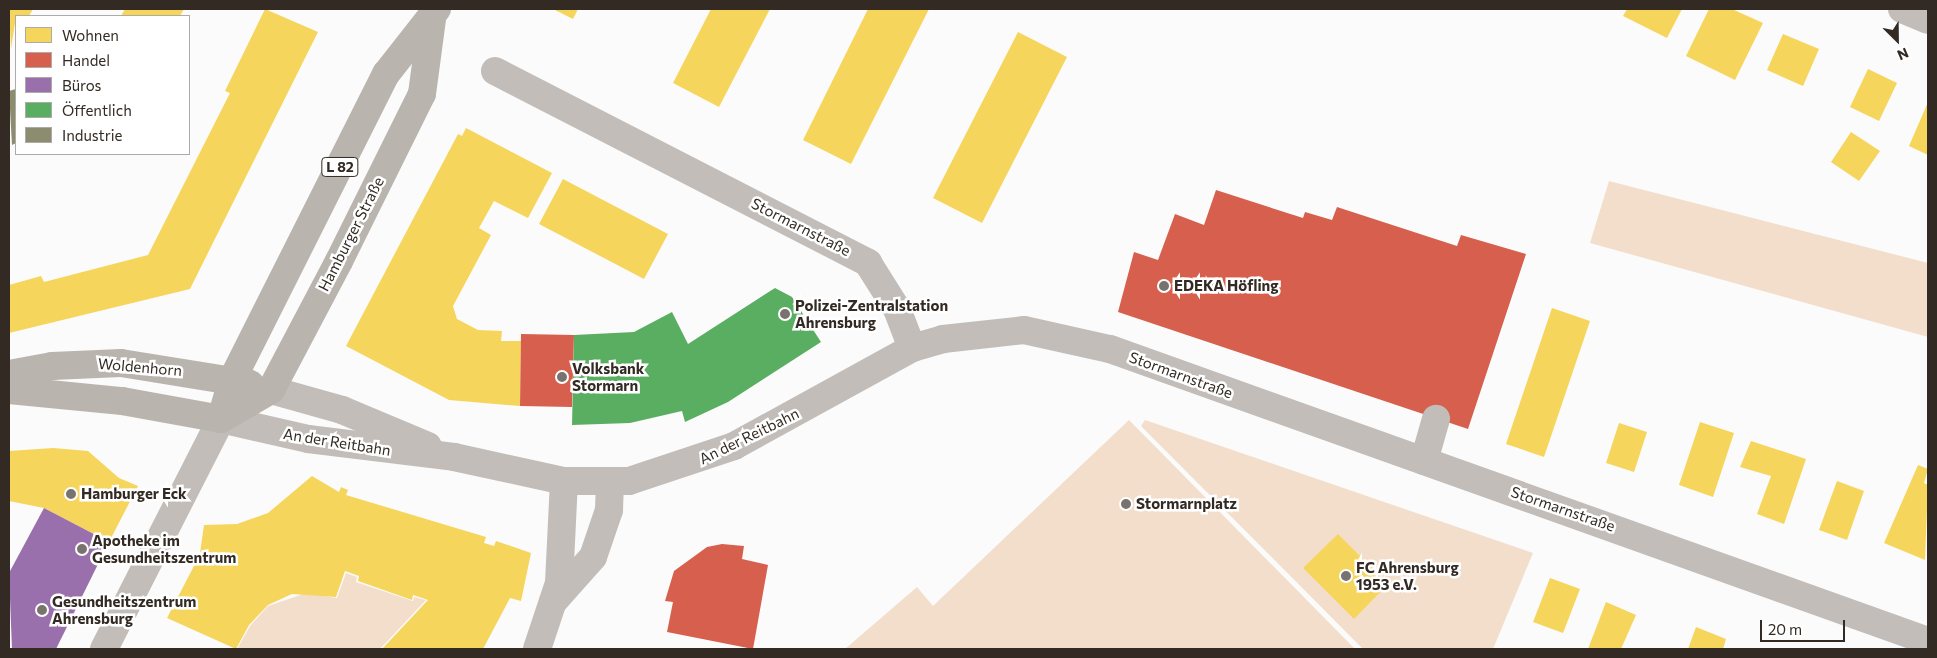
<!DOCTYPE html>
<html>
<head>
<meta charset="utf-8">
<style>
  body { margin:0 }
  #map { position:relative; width:1937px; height:658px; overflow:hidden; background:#fbfbfb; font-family:Commissioner,sans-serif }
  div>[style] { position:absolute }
  .green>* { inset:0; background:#f3decc }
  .homes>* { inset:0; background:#f6d55c }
  .shops>* { inset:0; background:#d6604d }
  .offices>* { inset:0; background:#9970ab }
  .public>* { inset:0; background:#5aae61 }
  .industry>* { inset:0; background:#8c8c6e }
  .minor>* { height:28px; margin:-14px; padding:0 14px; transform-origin:14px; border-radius:14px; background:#c2bdb8 }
  .major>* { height:28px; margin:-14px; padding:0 14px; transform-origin:14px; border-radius:14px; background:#bab4ae }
  .dots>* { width:14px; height:14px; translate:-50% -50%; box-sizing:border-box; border:2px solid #fff; border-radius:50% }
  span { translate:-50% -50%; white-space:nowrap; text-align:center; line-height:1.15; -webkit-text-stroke:5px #fff; paint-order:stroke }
  .shield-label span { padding:1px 4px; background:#fff; border:1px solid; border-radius:4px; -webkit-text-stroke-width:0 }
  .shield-label { font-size:14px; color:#322a23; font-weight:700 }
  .street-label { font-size:15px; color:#322a23 }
  .poi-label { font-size:15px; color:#322a23; font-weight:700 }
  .left { translate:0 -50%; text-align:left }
  .frame { position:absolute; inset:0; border:10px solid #322a23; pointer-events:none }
  .legend { position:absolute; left:15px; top:15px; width:175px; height:140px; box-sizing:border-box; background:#fff; border:1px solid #adaaa7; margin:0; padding:6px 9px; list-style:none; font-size:15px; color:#322a23 }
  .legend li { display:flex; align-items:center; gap:10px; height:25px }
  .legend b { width:25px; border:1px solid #adaaa7 }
  .north { position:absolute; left:1872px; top:15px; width:50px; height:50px; -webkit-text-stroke:4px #fff; paint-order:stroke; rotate:157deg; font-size:14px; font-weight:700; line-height:20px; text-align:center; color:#322a23 }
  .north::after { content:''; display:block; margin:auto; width:18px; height:22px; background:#322a23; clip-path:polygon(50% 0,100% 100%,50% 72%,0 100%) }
  .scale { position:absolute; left:1760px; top:620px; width:85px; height:22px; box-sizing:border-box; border:2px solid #322a23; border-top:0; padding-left:6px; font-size:15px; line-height:18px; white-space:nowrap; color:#322a23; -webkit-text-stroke:4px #fff; paint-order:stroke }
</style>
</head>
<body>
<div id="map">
  <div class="green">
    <i style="clip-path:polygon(1609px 181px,1928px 263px,1928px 337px,1590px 243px)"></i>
    <i style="clip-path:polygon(1129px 420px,1355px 649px,845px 649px,917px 587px,933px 606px)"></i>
    <i style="clip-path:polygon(1145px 420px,1533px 553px,1493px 649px,1363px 649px,1141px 426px)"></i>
    <i style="clip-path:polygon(346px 573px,357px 577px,356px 582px,413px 601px,414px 597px,426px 600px,380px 649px,237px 649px,250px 626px,268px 606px,306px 593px,337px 598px)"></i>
  </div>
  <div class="homes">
    <i style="clip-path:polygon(9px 9px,33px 9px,29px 16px,16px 16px,11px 49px)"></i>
    <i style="clip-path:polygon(125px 9px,184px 9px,180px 16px,121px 16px)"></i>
    <i style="clip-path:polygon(265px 9px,318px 32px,190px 289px,9px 333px,9px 285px,41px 276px,44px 282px,148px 255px,230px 93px,225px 91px)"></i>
    <i style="clip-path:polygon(553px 9px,578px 9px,573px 19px)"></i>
    <i style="clip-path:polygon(711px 9px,770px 9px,719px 107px,673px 83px)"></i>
    <i style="clip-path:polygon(868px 9px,929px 9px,851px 164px,803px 140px)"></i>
    <i style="clip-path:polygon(1627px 9px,1682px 9px,1667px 38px,1623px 16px)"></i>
    <i style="clip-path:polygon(1709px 9px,1732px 9px,1763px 23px,1735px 80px,1686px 56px)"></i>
    <i style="clip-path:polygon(1018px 32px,1067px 57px,982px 223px,933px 198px)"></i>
    <i style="clip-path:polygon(1783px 34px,1819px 49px,1803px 86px,1767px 70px)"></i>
    <i style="clip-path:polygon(1868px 69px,1897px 83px,1879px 121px,1850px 107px)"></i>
    <i style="clip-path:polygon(1928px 102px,1928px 155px,1909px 146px)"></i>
    <i style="clip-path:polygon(466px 128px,552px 173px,528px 218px,494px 201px,479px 228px,491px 235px,453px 306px,457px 319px,478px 330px,502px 331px,501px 341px,521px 341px,520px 406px,449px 400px,346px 346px,458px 134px,462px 136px)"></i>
    <i style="clip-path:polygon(1851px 132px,1880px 151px,1859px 181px,1831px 162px)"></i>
    <i style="clip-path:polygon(563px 179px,668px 234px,644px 279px,539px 224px)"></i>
    <i style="clip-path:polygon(1552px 308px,1590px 321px,1544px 457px,1506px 444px)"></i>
    <i style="clip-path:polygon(1700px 422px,1734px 433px,1713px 497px,1679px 485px)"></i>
    <i style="clip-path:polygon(1619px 423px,1647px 432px,1634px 472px,1606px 463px)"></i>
    <i style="clip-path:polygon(1751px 441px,1806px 459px,1784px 524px,1757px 514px,1771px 476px,1740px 467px)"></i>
    <i style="clip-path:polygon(53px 448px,88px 451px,119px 478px,138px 486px,109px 542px,44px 508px,9px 501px,9px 451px)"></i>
    <i style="clip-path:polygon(1918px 465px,1928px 469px,1924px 483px,1928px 485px,1925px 560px,1884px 543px)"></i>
    <i style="clip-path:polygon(312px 476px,339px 492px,341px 487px,348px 490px,346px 495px,486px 537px,484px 543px,494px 546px,496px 541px,531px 553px,521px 601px,510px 598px,483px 649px,382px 649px,428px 600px,413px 595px,412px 600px,358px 581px,359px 576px,345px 571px,336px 597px,292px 594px,268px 605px,249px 625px,236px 649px,167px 618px,196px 562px,191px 559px,200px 553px,204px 525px,237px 524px,268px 513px)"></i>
    <i style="clip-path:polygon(1837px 481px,1864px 491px,1847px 540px,1819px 530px)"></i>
    <i style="clip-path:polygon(1338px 534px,1388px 584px,1354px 619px,1303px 568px)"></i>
    <i style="clip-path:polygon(1550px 578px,1580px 589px,1563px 633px,1533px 622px)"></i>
    <i style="clip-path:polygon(1606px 602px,1636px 615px,1621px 649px,1588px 649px)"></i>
    <i style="clip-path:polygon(1696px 627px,1726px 639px,1723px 649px,1688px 649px)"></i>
  </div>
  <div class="shops">
    <i style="clip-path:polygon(1216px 190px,1303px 218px,1305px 212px,1332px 220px,1337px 207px,1457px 246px,1461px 235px,1526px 254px,1468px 429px,1118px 312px,1134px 252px,1158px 260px,1175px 214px,1204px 225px)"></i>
    <i style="clip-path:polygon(521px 334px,574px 335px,572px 407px,520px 406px)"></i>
    <i style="clip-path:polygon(722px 544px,744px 546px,742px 559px,768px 565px,753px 649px,667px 632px,673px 602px,665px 601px,674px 571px,707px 547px)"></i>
  </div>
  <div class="offices">
    <i style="clip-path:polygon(44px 508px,109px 542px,56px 649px,12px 649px,9px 573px)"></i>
  </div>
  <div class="public">
    <i style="clip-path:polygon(775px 288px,792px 297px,821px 342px,728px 402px,685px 422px,682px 411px,630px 423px,572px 425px,574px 335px,634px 332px,672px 312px,688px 344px)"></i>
  </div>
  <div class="industry">
    <i style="clip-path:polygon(16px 89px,16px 143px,12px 145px,9px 91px)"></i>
  </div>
  <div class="minor">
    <i style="left:1902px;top:9px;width:28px;rotate:23deg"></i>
    <i style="left:495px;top:71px;width:420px;rotate:27.2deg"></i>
    <i style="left:868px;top:263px;width:54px;rotate:57.8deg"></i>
    <i style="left:897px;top:309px;width:42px;rotate:69deg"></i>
    <i style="left:271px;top:390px;width:74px;rotate:15.7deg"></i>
    <i style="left:342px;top:410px;width:93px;rotate:22.7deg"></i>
    <i style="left:1424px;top:461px;width:44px;rotate:-74.1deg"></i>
    <i style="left:553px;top:602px;width:60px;rotate:-48.4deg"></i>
    <i style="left:593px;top:557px;width:50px;rotate:-71.2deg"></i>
    <i style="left:609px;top:510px;width:27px;rotate:-88deg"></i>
    <i style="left:104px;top:649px;width:258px;rotate:-63deg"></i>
    <i style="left:221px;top:419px;width:89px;rotate:12.9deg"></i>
    <i style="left:308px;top:439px;width:147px;rotate:7deg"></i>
    <i style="left:454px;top:457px;width:113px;rotate:12.3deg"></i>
    <i style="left:564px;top:481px;width:65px"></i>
    <i style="left:629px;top:481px;width:111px;rotate:-18.4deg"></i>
    <i style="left:734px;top:446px;width:203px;rotate:-28.8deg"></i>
    <i style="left:912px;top:348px;width:32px;rotate:-16deg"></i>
    <i style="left:943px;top:339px;width:81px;rotate:-6.3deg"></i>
    <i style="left:1024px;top:330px;width:88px;rotate:12.5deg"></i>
    <i style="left:1110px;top:349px;width:869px;rotate:19.64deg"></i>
    <i style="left:537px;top:649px;width:70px;rotate:-71.6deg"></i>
    <i style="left:559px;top:583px;width:102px;rotate:-87.2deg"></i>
  </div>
  <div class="major">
    <i style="left:9px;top:374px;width:44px;rotate:-10.5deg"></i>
    <i style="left:52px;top:366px;width:69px;rotate:-2.5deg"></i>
    <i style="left:121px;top:363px;width:131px;rotate:9.2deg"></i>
    <i style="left:9px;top:390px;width:114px;rotate:5.6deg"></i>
    <i style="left:122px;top:401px;width:101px;rotate:10.3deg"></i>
    <i style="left:221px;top:419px;width:41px;rotate:-74.2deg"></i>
    <i style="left:232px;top:380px;width:343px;rotate:-63.3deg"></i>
    <i style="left:386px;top:74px;width:83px;rotate:-51.9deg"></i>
    <i style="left:221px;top:419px;width:58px;rotate:-30.1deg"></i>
    <i style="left:271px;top:390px;width:146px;rotate:-62.2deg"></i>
    <i style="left:339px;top:261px;width:186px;rotate:-63.6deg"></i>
    <i style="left:422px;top:94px;width:76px;rotate:-82.4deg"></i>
  </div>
  <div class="dots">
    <i style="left:1164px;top:286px;background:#78736f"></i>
    <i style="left:785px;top:314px;background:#78736f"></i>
    <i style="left:562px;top:377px;background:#78736f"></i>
    <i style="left:71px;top:494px;background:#78736f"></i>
    <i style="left:1126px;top:504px;background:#78736f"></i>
    <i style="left:82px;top:549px;background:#78736f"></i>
    <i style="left:1346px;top:576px;background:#78736f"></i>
    <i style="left:42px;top:610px;background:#78736f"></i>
  </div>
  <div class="shield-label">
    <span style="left:340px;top:167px">L 82</span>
  </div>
  <div class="street-label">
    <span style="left:801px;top:227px;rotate:27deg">Stormarnstraße</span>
    <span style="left:351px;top:234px;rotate:-63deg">Hamburger Straße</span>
    <span style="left:140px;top:367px;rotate:5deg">Woldenhorn</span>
    <span style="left:1181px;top:375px;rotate:20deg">Stormarnstraße</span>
    <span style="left:749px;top:436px;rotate:-26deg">An der Reitbahn</span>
    <span style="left:337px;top:442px;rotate:9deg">An der Reitbahn</span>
    <span style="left:1563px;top:509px;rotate:19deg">Stormarnstraße</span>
  </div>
  <div class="poi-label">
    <span class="left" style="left:1174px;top:286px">EDEKA Höfling</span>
    <span class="left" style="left:795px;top:314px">Polizei-Zentralstation<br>Ahrensburg</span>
    <span class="left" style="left:572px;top:377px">Volksbank<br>Stormarn</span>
    <span class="left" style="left:81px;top:494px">Hamburger Eck</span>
    <span class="left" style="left:1136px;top:504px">Stormarnplatz</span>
    <span class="left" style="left:92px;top:549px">Apotheke im<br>Gesundheitszentrum</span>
    <span class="left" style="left:1356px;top:576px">FC Ahrensburg<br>1953 e.V.</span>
    <span class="left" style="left:52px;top:610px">Gesundheitszentrum<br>Ahrensburg</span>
  </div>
  <div class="frame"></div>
  <ul class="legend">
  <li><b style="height:14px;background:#f6d55c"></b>Wohnen</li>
  <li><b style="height:14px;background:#d6604d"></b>Handel</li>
  <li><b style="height:14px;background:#9970ab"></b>Büros</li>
  <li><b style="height:14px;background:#5aae61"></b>Öffentlich</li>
  <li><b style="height:14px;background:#8c8c6e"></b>Industrie</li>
  </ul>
  <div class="north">N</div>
  <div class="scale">20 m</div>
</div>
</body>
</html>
